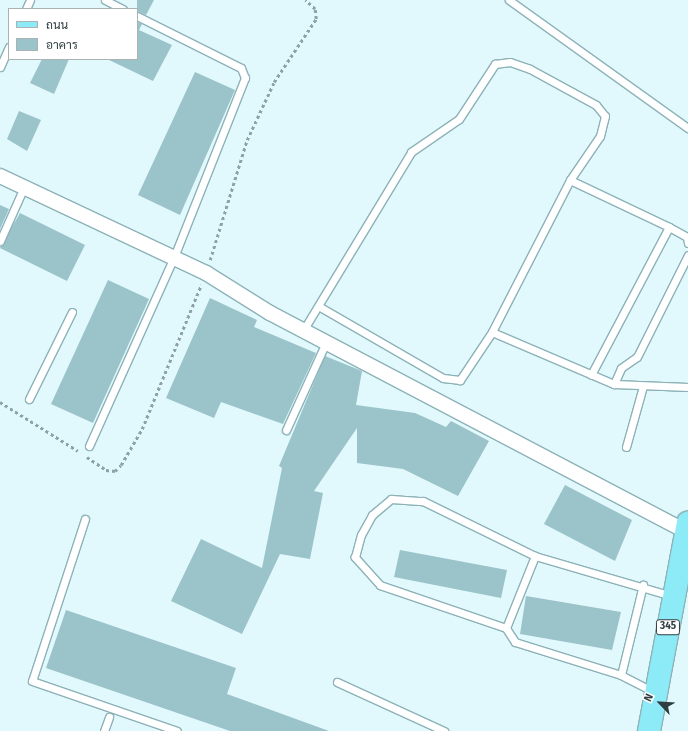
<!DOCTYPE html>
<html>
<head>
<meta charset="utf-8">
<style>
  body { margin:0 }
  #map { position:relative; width:688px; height:731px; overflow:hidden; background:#e1f9fc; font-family:"Fira Sans",Sarabun,sans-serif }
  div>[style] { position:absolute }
  .building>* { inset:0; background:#9bc3ca }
  .path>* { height:2.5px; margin-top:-1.25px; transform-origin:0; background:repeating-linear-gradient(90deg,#8ea2a5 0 3px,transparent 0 6px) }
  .roads { filter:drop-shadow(1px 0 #8cb2b8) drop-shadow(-1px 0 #8cb2b8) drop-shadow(0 1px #8cb2b8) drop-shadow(0 -1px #8cb2b8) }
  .lane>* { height:7px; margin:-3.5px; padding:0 3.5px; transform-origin:3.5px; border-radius:3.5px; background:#fff }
  .street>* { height:14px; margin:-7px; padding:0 7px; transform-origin:7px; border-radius:7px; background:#fff }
  .primary>* { height:22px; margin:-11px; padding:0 11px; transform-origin:11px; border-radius:11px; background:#8debf8 }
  span { translate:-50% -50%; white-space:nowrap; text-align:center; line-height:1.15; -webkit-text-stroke:3.5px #fff; paint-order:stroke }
  .shield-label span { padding:1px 3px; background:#fff; border:1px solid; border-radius:3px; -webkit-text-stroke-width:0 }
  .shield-label { font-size:10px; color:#2e3e41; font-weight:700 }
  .legend { position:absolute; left:8px; top:8px; width:130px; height:52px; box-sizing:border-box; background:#fff; border:1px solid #abb2b3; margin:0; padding:5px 7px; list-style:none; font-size:12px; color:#2e3e41 }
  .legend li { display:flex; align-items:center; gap:8px; height:20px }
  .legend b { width:20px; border:1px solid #abb2b3 }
  .north { position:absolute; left:640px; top:683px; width:40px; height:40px; -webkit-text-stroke:3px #fff; paint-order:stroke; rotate:295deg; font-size:11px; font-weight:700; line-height:16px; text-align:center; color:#2e3e41 }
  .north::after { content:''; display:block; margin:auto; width:14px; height:18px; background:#2e3e41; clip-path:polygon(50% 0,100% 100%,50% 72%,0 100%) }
</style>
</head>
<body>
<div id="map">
  <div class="building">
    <i style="clip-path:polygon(137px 0,154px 0,146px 15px,137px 11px)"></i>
    <i style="clip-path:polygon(137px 22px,142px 24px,139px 30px,172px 45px,153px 81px,107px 59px,137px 59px)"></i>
    <i style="clip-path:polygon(42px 59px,69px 59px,54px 94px,30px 83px)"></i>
    <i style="clip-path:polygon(195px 72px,235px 90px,180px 215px,138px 195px)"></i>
    <i style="clip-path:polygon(19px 111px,41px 120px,27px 151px,7px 139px)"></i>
    <i style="clip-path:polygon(0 205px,9px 209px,0 229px)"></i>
    <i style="clip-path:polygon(20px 213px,85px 245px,67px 281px,0 248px)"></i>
    <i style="clip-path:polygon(108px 280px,149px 299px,93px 423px,51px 404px)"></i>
    <i style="clip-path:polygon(210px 298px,257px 320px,254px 327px,316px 353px,283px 424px,221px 402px,214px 418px,166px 398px)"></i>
    <i style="clip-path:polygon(325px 356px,362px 371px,356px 405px,415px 413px,446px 427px,451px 421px,489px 441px,458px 496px,403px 469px,357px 463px,357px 428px,314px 491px,323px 493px,310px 559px,280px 554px,242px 634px,171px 601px,201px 539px,262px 568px,282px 468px,279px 466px)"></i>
    <i style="clip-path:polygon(565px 485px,632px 520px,615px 561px,544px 524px)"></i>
    <i style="clip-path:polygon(400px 550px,507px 570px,501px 598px,394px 577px)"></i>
    <i style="clip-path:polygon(526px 596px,621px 612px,612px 650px,520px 634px)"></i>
    <i style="clip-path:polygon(66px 610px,236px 668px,227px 694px,329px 731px,230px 731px,46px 668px)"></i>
  </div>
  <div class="path">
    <i style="left:210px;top:260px;width:126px;rotate:-72.9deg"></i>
    <i style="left:247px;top:140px;width:64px;rotate:-65deg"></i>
    <i style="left:274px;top:82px;width:76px;rotate:-56.3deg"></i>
    <i style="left:316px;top:19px;width:10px;rotate:-96deg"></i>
    <i style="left:315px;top:9px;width:13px;rotate:-138deg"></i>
    <i style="left:0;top:402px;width:92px;rotate:32.1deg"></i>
    <i style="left:87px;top:457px;width:23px;rotate:34deg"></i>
    <i style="left:106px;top:470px;width:9px;rotate:6deg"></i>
    <i style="left:115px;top:471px;width:8px;rotate:-45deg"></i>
    <i style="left:121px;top:465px;width:42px;rotate:-59.7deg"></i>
    <i style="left:142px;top:429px;width:156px;rotate:-67.7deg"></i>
  </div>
  <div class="roads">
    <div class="lane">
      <i style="left:105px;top:0;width:20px;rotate:27deg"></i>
      <i style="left:509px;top:0;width:220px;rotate:35.6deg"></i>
      <i style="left:26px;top:9px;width:10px;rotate:-66deg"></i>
      <i style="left:0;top:67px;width:22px;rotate:-66deg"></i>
      <i style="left:570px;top:180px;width:110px;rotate:25.4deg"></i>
      <i style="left:669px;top:227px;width:167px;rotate:117.8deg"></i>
      <i style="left:669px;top:227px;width:21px;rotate:29deg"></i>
      <i style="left:687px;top:237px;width:6px;rotate:81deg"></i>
      <i style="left:0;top:241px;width:59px;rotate:-66deg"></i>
      <i style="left:304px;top:329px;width:207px;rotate:-58.8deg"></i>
      <i style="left:411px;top:152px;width:58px;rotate:-34.5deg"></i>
      <i style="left:459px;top:119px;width:66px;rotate:-56.8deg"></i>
      <i style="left:495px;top:64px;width:15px;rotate:-8deg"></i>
      <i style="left:510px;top:62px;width:21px;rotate:19deg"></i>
      <i style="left:530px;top:69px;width:75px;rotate:28.6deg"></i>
      <i style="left:596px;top:105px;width:14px;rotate:51deg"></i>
      <i style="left:605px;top:116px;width:21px;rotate:104deg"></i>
      <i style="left:600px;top:136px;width:53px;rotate:124.3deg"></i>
      <i style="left:570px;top:180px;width:171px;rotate:117.2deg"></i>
      <i style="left:492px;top:332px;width:58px;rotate:123.7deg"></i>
      <i style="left:460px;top:380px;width:17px;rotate:-173deg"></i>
      <i style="left:443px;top:378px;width:142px;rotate:-150deg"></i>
      <i style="left:492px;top:332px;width:133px;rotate:23.1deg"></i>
      <i style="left:614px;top:384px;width:74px;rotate:2.3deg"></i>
      <i style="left:614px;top:384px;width:17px;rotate:-66deg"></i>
      <i style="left:621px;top:368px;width:19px;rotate:-35deg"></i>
      <i style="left:637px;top:357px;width:114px;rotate:-63.4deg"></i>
      <i style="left:29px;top:399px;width:97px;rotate:-63.7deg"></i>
      <i style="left:286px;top:430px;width:99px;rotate:-65.5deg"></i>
      <i style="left:89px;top:446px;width:207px;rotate:-65.8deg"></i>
      <i style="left:174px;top:257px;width:193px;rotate:-68.4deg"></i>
      <i style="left:245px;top:78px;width:11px;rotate:-112deg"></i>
      <i style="left:241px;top:68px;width:116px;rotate:-153.4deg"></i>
      <i style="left:626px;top:447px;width:63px;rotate:-74.4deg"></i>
      <i style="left:85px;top:519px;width:170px;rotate:108.1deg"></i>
      <i style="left:32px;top:681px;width:153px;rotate:19deg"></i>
      <i style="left:506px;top:628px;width:133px;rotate:-161.2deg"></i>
      <i style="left:380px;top:585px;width:38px;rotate:-132deg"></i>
      <i style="left:355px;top:557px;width:23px;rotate:-75deg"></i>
      <i style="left:361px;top:535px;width:23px;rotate:-61deg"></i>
      <i style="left:372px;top:515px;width:25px;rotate:-40deg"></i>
      <i style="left:391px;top:499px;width:32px;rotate:4deg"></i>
      <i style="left:423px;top:501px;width:125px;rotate:26.2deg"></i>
      <i style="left:621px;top:675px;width:93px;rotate:-76.3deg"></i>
      <i style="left:337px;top:682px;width:118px;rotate:24.6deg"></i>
      <i style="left:654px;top:692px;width:37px;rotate:-153deg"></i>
      <i style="left:621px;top:675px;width:111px;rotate:-162.7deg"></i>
      <i style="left:515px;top:642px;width:17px;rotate:-123deg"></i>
      <i style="left:506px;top:628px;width:78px;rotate:-68.1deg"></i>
      <i style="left:535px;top:556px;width:143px;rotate:16.3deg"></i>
      <i style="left:104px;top:731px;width:15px;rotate:-70deg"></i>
    </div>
    <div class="street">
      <i style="left:0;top:176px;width:228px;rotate:25.2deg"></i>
      <i style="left:206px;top:273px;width:75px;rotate:32deg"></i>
      <i style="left:270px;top:313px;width:470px;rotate:27.7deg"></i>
    </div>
    <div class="primary">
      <i style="left:649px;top:731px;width:212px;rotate:-79.4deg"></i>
    </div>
  </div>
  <div class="shield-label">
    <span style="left:668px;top:627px">345</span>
  </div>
  <ul class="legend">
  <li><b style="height:5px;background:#8debf8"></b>ถนน</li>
  <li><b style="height:11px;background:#9bc3ca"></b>อาคาร</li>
  </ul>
  <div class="north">N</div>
</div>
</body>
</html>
